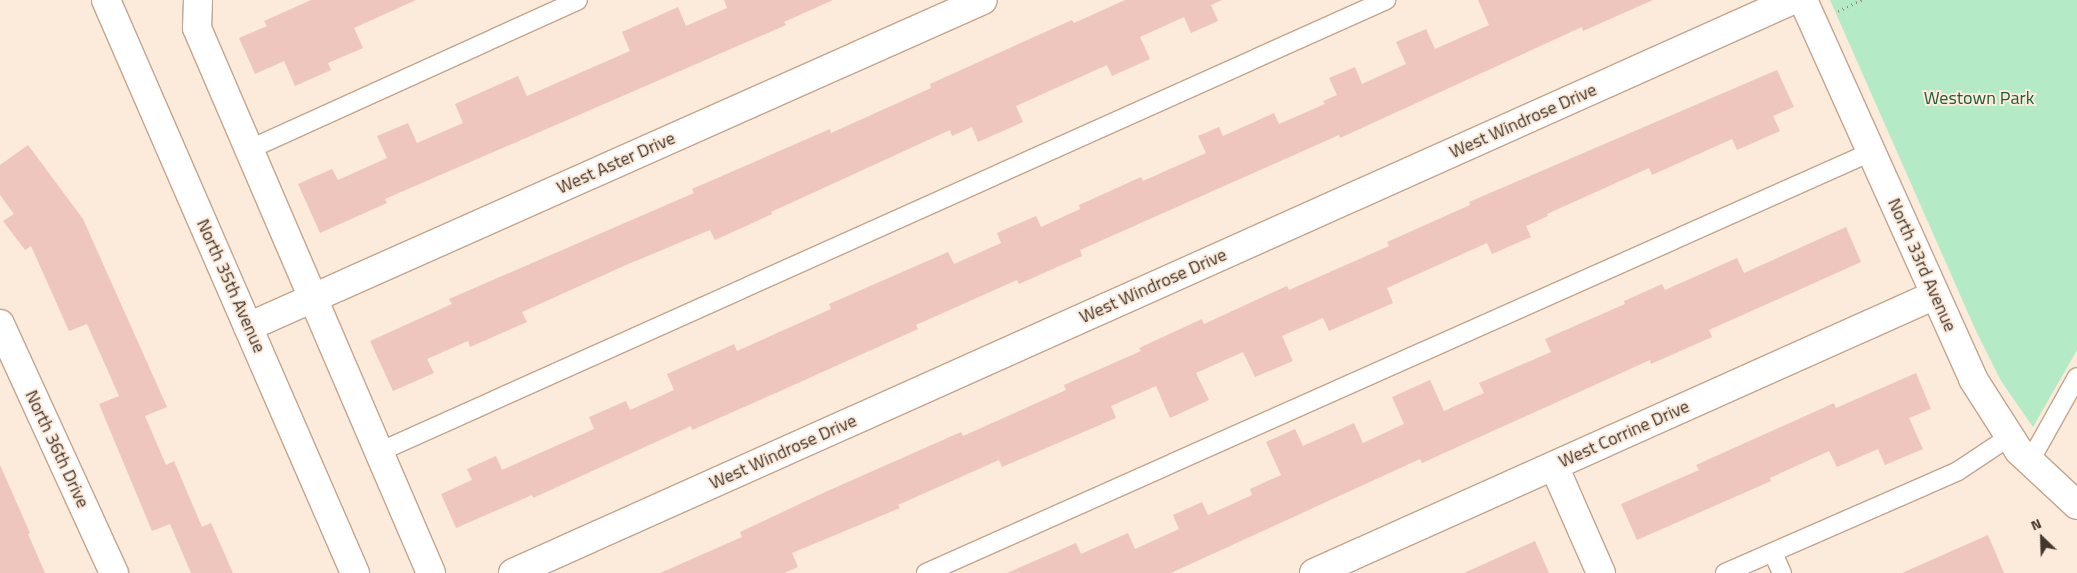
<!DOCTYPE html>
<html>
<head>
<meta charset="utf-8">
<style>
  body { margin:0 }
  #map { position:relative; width:2077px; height:573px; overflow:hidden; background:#fceadb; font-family:"Titillium Web",sans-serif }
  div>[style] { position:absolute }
  .green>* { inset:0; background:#b4ebc6 }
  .building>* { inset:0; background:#eec6bd }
  .path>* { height:3px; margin-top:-1.5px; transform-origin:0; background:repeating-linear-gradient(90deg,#998a7e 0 1px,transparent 0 5px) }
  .roads { filter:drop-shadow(1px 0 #c2a58e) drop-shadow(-1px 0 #c2a58e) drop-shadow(0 1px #c2a58e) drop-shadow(0 -1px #c2a58e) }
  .lane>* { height:18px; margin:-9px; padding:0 9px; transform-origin:9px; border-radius:9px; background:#fff }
  .street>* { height:28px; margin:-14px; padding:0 14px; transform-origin:14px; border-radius:14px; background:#fff }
  .secondary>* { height:28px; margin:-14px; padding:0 14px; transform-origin:14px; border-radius:14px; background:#fff }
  span { translate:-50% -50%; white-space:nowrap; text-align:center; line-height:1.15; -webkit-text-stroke:4px #fceadb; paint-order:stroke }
  .park-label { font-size:18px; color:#1c5d3a }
  .street-label { font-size:18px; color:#44382e }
  .north { position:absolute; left:2017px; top:513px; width:50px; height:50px; -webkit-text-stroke:4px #fceadb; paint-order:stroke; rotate:336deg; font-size:14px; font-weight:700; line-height:20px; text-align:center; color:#44382e }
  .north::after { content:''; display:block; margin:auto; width:18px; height:22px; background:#44382e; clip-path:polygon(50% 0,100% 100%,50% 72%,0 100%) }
</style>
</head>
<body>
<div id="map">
  <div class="green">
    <i style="clip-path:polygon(1830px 0,2077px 0,2077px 350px,2033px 427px,2001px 381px,1976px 331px)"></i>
  </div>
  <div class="building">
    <i style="clip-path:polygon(311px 0,416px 0,354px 28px,363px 48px,328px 63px,331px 70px,295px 86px,284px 61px,255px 74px,239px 38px,267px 26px,264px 21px)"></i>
    <i style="clip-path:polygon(724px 0,833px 0,784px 22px,786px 25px,385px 199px,387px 203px,320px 233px,298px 184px,332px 169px,338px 180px,387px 158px,377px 136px,408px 123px,417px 143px,463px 123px,455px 104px,518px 76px,527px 96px,630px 51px,622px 32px,678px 7px,686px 26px,727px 8px)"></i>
    <i style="clip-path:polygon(1125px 0,1222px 0,1211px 5px,1218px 21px,1191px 33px,1184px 17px,1140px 37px,1150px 59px,1112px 76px,1107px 65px,1016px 106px,1023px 122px,978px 142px,972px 127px,952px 136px,950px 130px,771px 212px,772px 214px,715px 240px,710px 230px,626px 265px,522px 312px,527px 322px,470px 347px,468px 341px,427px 359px,434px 373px,393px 391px,370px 341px,452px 304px,449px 299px,694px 193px,692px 189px,830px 129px,831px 133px,931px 88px,930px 84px,1014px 46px,1072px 20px,1074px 23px)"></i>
    <i style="clip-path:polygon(1478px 0,1653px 0,1583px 31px,1582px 27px,1340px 138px,1339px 135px,1080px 250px,1082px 256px,1019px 284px,1017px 280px,916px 325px,918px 329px,778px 392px,692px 430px,691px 426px,533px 498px,532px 495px,456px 528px,441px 494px,472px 480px,467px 469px,496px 456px,502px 470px,594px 429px,589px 417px,626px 401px,630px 410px,674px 390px,667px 374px,734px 344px,737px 351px,831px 309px,829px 304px,948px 252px,954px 264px,1001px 243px,997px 233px,1036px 216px,1041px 227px,1080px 209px,1079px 205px,1141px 177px,1143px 181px,1206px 153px,1198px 136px,1219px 127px,1223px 136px,1274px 113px,1279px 124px,1325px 104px,1323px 101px,1337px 95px,1329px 78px,1355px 67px,1362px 84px,1406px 64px,1396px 42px,1426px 29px,1435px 49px,1489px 25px)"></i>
    <i style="clip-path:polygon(1777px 70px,1794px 107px,1773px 116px,1780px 131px,1737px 150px,1732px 139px,1652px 175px,1649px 168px,1547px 214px,1548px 216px,1526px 226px,1531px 237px,1492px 254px,1487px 243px,1387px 288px,1393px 303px,1329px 331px,1323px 318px,1282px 336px,1293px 361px,1255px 377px,1243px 352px,1196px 373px,1209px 400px,1170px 418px,1156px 386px,1111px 406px,1116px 418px,1002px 467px,999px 460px,898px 505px,900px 508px,792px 553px,798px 567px,784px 573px,660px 573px,742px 537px,740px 532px,823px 493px,961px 432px,963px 436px,1066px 390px,1064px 385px,1141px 351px,1139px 348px,1202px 319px,1204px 324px,1287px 286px,1289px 290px,1389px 246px,1387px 242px,1470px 205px,1469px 202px)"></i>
    <i style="clip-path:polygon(28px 145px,83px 219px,167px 407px,145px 416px,166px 465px,174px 461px,202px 527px,211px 523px,233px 573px,191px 573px,170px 524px,152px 531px,99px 404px,119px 396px,87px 324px,69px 331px,31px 246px,25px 250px,3px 221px,14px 214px,0 195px,0 165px)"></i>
    <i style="clip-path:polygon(1846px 227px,1861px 262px,1709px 330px,1712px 337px,1651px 364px,1650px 360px,1422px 463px,1420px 459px,1171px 573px,1007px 573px,1076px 543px,1081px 554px,1128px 533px,1135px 549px,1179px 529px,1173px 515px,1202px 502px,1208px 515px,1252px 495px,1250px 489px,1281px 475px,1266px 442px,1295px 429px,1303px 446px,1354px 423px,1363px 443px,1404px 424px,1392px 397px,1430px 380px,1444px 411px,1484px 393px,1479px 383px,1551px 352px,1545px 339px,1625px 304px,1624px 301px,1662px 284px,1665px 290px,1737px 258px,1744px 273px)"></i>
    <i style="clip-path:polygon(1916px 373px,1931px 409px,1909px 418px,1923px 449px,1885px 465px,1878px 449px,1837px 467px,1829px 451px,1770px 478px,1771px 481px,1637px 540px,1621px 504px,1699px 470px,1696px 465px,1834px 403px,1836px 408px)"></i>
    <i style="clip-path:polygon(0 465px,30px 533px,28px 534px,45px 573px,0 573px)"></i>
    <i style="clip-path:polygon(1988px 535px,2004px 573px,1902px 573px)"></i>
    <i style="clip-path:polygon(1535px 541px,1549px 573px,1464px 573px)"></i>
  </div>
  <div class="path">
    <i style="left:1838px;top:11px;width:26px;rotate:-25deg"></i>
  </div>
  <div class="roads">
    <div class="lane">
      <i style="left:248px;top:150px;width:362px;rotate:-24.4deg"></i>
      <i style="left:379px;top:452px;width:1104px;rotate:-24.17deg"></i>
      <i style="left:2030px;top:461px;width:96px;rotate:-60.8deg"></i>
      <i style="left:1773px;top:553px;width:22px;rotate:66deg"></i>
      <i style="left:926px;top:573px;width:1035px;rotate:-24.01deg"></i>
      <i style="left:1725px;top:573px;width:254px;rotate:-23.6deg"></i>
      <i style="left:1958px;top:471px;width:61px;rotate:-33.7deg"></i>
    </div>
    <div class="street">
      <i style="left:198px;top:0;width:28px;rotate:92deg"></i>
      <i style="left:197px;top:28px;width:593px;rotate:66.76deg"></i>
      <i style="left:1803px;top:0;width:415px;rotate:65.8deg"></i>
      <i style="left:1973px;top:379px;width:85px;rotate:57.4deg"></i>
      <i style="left:2019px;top:451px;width:79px;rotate:43deg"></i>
      <i style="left:0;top:324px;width:274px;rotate:65.4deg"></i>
      <i style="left:248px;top:327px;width:804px;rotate:-23.98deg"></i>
      <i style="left:1554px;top:466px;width:117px;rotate:66.3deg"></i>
      <i style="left:513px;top:573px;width:1402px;rotate:-24.12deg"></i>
      <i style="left:1314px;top:573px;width:680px;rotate:-24.12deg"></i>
    </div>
    <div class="secondary">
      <i style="left:106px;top:0;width:625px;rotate:66.51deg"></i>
    </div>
  </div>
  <div class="park-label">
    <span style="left:1979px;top:98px">Westown Park</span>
  </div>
  <div class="street-label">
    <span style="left:1523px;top:121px;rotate:-24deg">West Windrose Drive</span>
    <span style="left:616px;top:163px;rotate:-24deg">West Aster Drive</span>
    <span style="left:1922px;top:265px;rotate:66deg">North 33rd Avenue</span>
    <span style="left:231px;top:286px;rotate:66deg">North 35th Avenue</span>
    <span style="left:1153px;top:286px;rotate:-24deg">West Windrose Drive</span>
    <span style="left:1624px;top:434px;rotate:-24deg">West Corrine Drive</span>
    <span style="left:57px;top:449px;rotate:65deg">North 36th Drive</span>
    <span style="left:783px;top:452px;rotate:-24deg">West Windrose Drive</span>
  </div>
  <div class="north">N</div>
</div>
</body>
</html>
